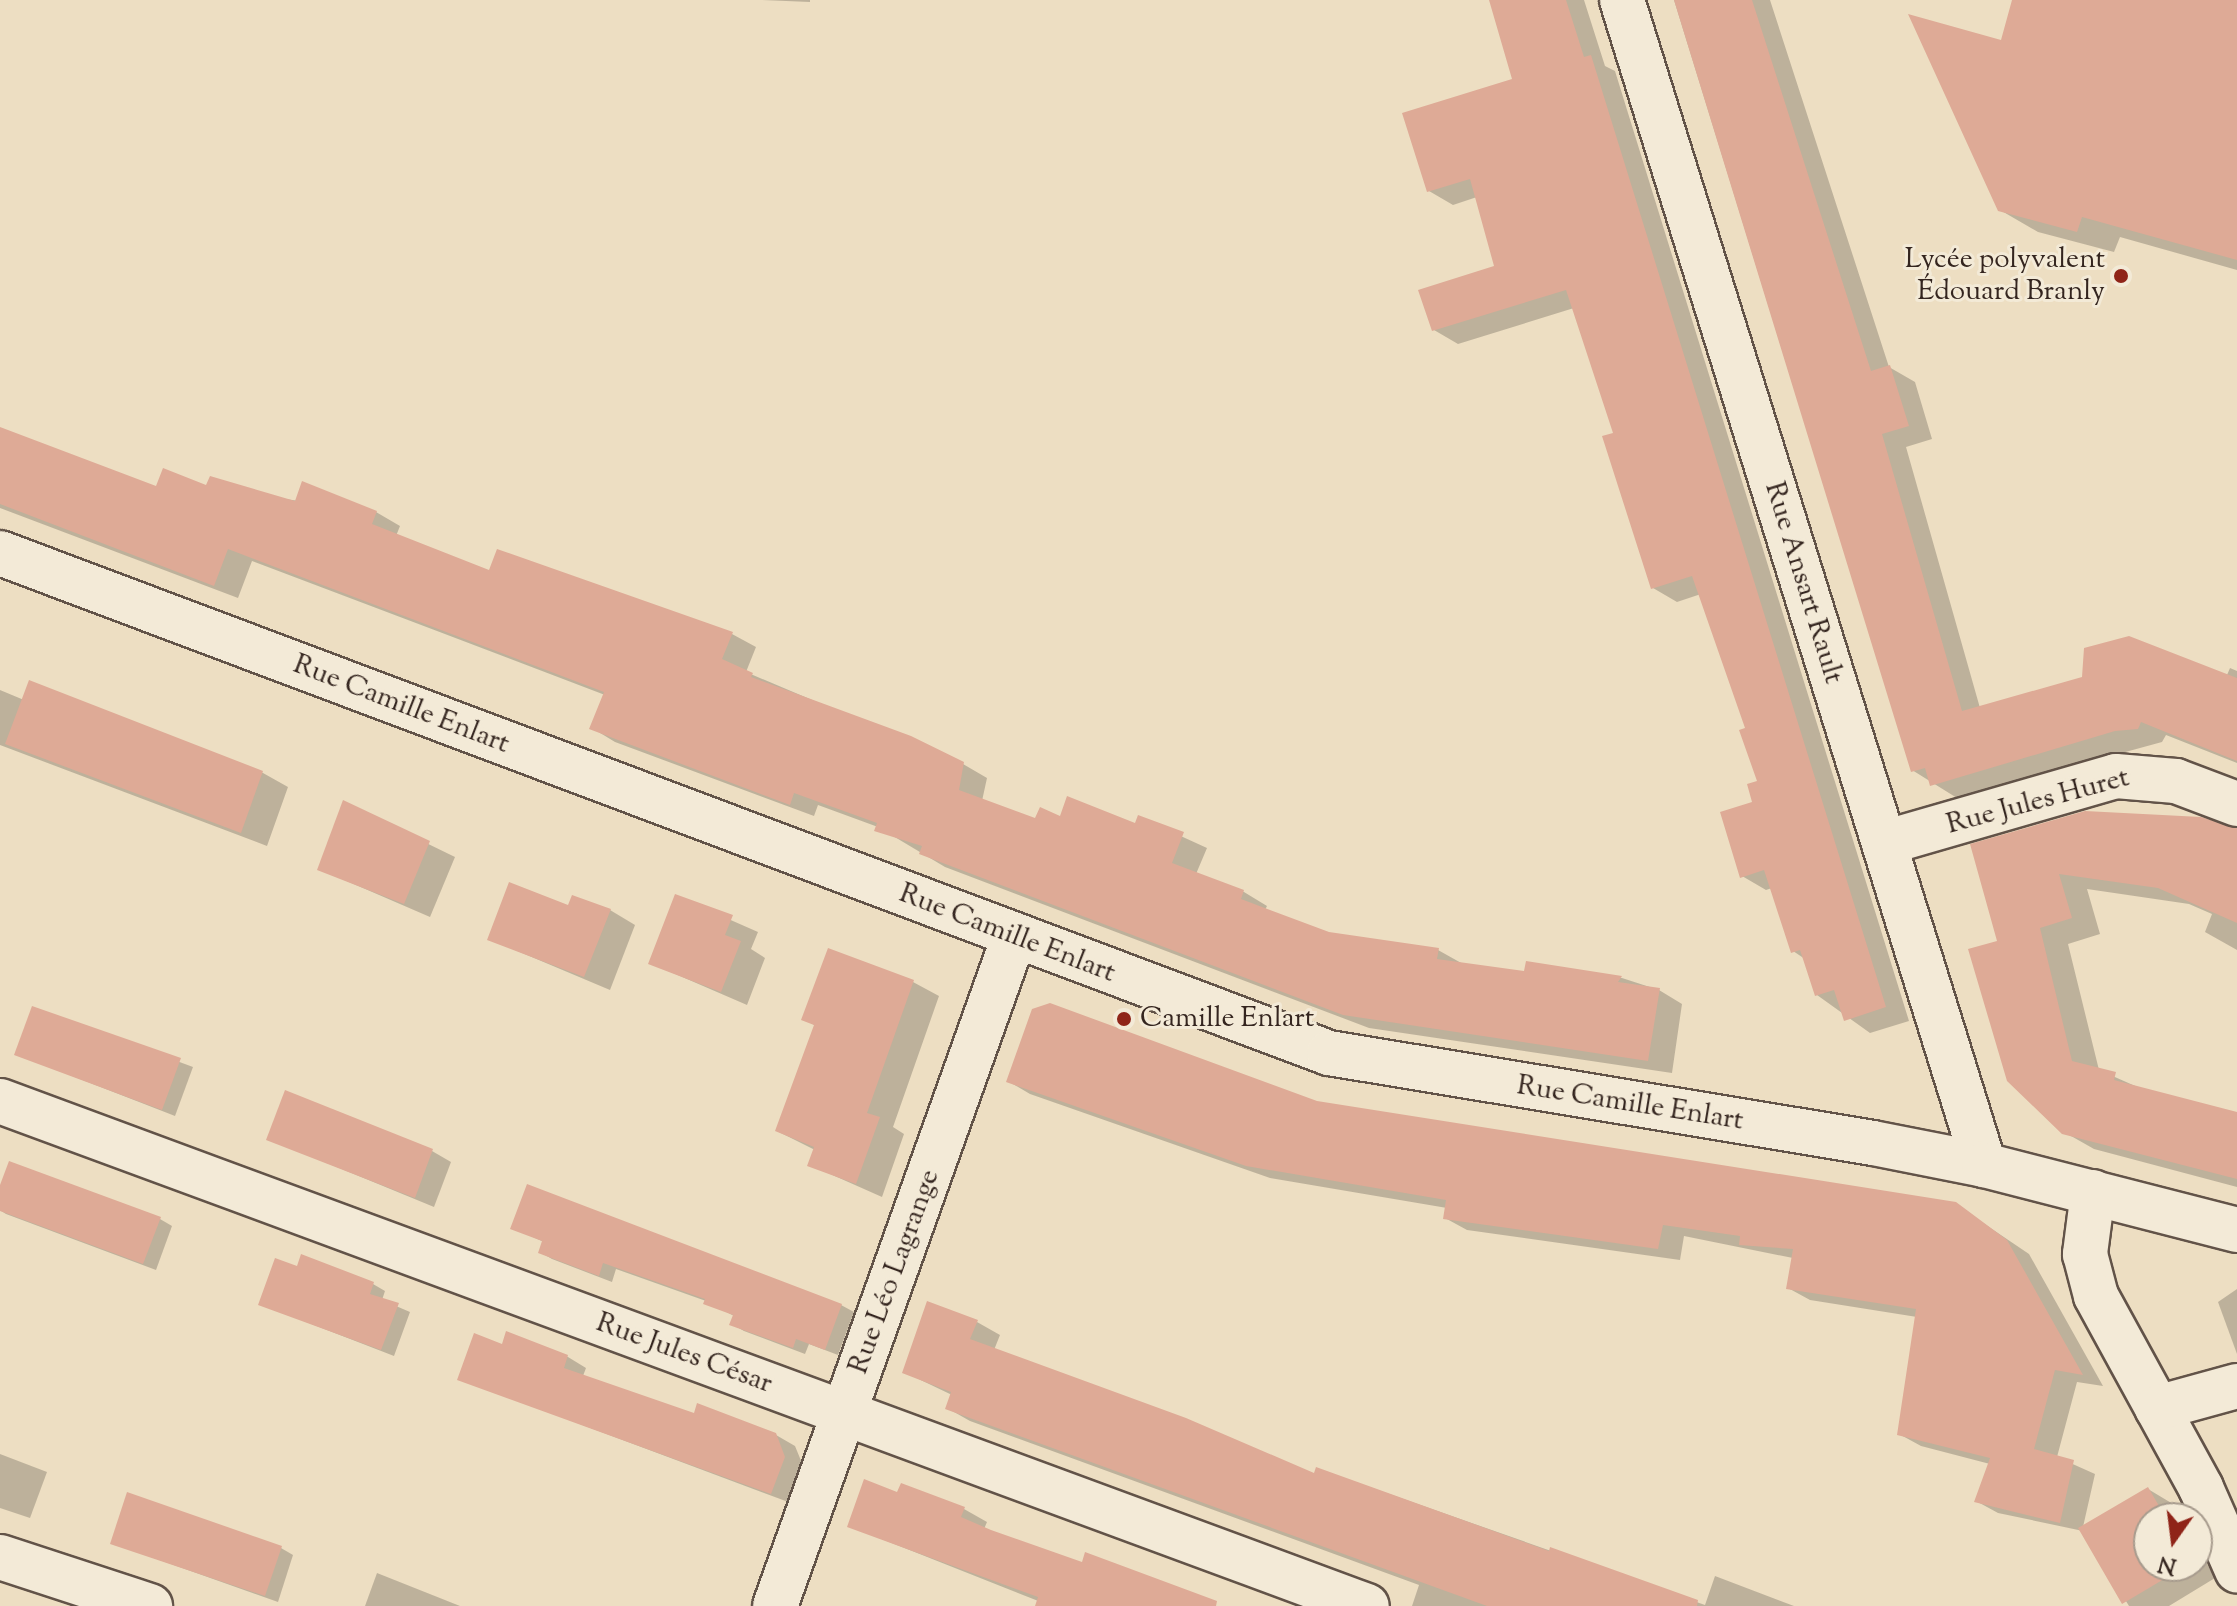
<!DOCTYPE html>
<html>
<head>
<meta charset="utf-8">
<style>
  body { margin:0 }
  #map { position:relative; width:2237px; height:1606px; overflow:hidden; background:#eddec2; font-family:"Sorts Mill Goudy",serif }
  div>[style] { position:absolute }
  .shadow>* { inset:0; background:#0003 }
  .building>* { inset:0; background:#deaa96 }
  .roads { filter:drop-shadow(2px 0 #625348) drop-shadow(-2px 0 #625348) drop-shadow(0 2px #625348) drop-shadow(0 -2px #625348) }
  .minor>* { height:44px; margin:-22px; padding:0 22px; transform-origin:22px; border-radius:22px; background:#f3ead7 }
  .dots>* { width:22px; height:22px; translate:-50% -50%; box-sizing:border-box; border:4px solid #f3ead7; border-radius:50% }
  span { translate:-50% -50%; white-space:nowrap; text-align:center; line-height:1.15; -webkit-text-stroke:6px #f3ead7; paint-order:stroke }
  .poi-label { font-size:28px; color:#34251f }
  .right { translate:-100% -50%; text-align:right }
  .left { translate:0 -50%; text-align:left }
  .street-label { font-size:28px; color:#34251f }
  .north { position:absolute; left:2133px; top:1502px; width:80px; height:80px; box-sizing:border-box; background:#f3ead7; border:2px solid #a79b8d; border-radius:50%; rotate:194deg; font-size:22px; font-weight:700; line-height:32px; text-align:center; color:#34251f }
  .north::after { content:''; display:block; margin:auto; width:28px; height:36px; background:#8f2418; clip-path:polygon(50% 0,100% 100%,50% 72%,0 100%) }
</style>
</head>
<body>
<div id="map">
  <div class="shadow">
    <i style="clip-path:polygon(762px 0,810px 0,810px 2px)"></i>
    <i style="clip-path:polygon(1491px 0,1584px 0,1605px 66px,1615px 71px,1909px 1021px,1870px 1033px,1817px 995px,1805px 959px,1793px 951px,1772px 888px,1766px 890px,1742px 876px,1759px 782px,1748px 729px,1701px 594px,1677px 602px,1653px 588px,1615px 435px,1574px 308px,1458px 344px,1434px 330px,1497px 267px,1477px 197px,1453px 205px,1429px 191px,1515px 81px)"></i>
    <i style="clip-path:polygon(1674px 0,1770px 0,1889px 367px,1915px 382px,1932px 439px,1906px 447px,1980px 708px,2227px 675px,2230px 668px,2237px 671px,2237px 763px,2166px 735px,2162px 742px,1957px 798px,1912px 770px)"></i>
    <i style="clip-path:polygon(2014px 0,2237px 0,2237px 270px,2120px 237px,2114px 252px,2038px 232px,2000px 210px,2002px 43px)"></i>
    <i style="clip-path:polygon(0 428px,158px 488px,208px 488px,376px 512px,400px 526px,396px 536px,491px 572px,499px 551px,732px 634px,756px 647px,746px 672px,963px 764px,987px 778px,982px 801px,1036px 821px,1136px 825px,1139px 817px,1207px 848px,1196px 874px,1244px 892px,1267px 906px,1265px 910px,1328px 933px,1438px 950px,1463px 964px,1526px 973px,1528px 964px,1622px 978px,1659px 990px,1682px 1004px,1672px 1073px,1369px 1028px,945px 867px,878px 827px,818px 805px,814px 816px,615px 742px,592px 728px,605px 695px,437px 631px,252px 561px,238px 598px,0 508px)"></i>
    <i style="clip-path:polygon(30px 682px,263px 773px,288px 787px,267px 846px,0 745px,0 690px,24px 700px)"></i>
    <i style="clip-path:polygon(344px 803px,455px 857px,430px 917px,319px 869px)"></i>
    <i style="clip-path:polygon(2237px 830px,2237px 950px,2205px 932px,2212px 914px,2189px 904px,2087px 889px,2100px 934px,2068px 944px,2099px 1070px,2142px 1089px,2237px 1114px,2237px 1187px,2094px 1149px,2064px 1132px,1972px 846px)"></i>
    <i style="clip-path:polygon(676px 896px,758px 932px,751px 949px,765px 958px,747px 1005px,650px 963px)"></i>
    <i style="clip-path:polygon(569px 908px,610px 910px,635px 925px,610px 990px,489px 939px)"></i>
    <i style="clip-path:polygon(913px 982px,939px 996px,893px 1127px,904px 1134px,882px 1197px,810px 1165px,815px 1150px,777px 1131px,816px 1026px,804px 1019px)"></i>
    <i style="clip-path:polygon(34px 1008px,193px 1067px,175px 1116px,16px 1054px)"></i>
    <i style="clip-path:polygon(1008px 1081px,1317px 1103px,1955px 1204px,2029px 1254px,2103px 1386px,2077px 1382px,2057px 1457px,2095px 1474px,2083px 1527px,2148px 1489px,2173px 1504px,2181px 1518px,2149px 1518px,2149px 1566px,2197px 1566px,2197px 1546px,2215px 1578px,2169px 1606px,2129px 1606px,2083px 1531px,1998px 1513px,1976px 1501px,1990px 1464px,1921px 1446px,1899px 1434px,1917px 1317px,1810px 1300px,1788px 1288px,1793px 1258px,1684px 1236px,1680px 1260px,1467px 1230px,1445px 1218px,1447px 1208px,1270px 1178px,1030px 1094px)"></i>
    <i style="clip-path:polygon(269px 1139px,432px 1151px,451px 1162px,434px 1207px)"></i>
    <i style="clip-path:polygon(0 1190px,160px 1219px,172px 1226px,156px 1270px,6px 1214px,0 1210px)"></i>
    <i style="clip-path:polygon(513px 1228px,841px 1305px,854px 1312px,838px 1355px,809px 1344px,805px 1354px,744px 1331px,732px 1324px,734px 1316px,706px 1301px,616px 1269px,612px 1282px,552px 1259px,540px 1252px,544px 1242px)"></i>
    <i style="clip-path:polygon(298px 1269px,373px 1284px,385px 1291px,382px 1300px,410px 1312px,394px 1356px,260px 1304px)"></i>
    <i style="clip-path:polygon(2237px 1289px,2237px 1354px,2218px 1302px)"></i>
    <i style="clip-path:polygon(977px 1322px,1000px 1335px,994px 1350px,1315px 1476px,1318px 1469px,1705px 1605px,1715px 1576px,1794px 1606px,1412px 1606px,1419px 1585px,970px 1421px,947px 1408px,952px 1395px,904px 1372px)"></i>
    <i style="clip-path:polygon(507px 1334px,568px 1357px,586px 1368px,583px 1376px,696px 1415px,776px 1435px,795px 1446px,804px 1468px,791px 1503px,460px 1379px,503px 1346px)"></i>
    <i style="clip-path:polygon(0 1454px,47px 1472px,30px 1518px,0 1508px)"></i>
    <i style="clip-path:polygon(898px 1494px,964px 1509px,987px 1522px,984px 1529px,1195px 1606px,1051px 1606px,849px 1526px)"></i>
    <i style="clip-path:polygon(112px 1543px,281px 1548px,293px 1555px,278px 1602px)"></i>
    <i style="clip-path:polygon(377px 1573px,460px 1606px,365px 1606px)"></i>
  </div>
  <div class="building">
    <i style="clip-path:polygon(1489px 0,1566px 0,1584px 57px,1591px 55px,1886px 1007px,1844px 1021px,1834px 990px,1815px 996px,1800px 950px,1791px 953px,1764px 870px,1740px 878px,1720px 812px,1752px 802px,1747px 784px,1757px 781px,1739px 730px,1745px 728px,1692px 576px,1651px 589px,1602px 436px,1613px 433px,1566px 290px,1432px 331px,1418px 290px,1494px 266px,1470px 179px,1427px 192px,1402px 113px,1512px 79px)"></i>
    <i style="clip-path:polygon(1674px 0,1752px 0,1871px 371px,1890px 365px,1909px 426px,1882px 434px,1962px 711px,2082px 677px,2084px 648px,2129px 636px,2237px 678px,2237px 761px,2141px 722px,2138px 729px,2115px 731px,1930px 786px,1925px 768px,1911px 772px)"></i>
    <i style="clip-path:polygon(2012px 0,2237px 0,2237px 260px,2082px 217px,2077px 232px,1998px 211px,1908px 14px,2001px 40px)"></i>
    <i style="clip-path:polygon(0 427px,156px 486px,163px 468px,206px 485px,210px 476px,295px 501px,302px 481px,377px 511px,372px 524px,489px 570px,497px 549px,733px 632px,722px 659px,753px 673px,751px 677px,911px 736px,964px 762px,959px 790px,1035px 818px,1040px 807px,1060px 816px,1067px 796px,1135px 823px,1138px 815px,1184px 832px,1172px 863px,1244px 890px,1241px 899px,1329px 932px,1439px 948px,1437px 959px,1524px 971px,1526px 961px,1622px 976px,1618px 982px,1660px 988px,1648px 1061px,1343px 1015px,919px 854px,922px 846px,874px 831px,877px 823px,794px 793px,790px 805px,589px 729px,604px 692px,412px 619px,228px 549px,214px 586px,0 504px)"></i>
    <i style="clip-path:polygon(29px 680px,263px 771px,241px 833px,5px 744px)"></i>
    <i style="clip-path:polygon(343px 800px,430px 841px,404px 904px,317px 870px)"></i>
    <i style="clip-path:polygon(2085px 811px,2201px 817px,2237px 828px,2237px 923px,2158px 888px,2059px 874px,2072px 918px,2040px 928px,2072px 1061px,2116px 1072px,2114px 1080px,2237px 1112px,2237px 1179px,2062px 1134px,2007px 1081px,1968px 949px,1997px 941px,1970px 844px)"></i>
    <i style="clip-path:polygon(509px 882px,568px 905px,572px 895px,611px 909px,584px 977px,487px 940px)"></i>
    <i style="clip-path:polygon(675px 894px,733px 915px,725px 935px,741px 941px,721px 992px,648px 964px)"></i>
    <i style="clip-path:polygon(828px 948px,914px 980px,867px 1113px,880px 1117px,856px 1184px,807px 1166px,814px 1147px,775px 1131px,814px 1025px,801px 1020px)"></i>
    <i style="clip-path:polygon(1050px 1003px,1317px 1101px,1956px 1202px,2007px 1240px,2083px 1375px,2055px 1370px,2034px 1449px,2074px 1460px,2060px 1523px,1974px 1502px,1990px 1458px,1897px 1435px,1916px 1309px,1786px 1289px,1793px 1249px,1739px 1245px,1740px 1236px,1663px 1225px,1658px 1249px,1443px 1219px,1446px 1200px,1246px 1166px,1006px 1082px,1032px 1009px)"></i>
    <i style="clip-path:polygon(32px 1006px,181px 1058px,162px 1110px,14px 1055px)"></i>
    <i style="clip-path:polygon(285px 1090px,433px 1149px,415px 1198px,266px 1140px)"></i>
    <i style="clip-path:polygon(9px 1161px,161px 1217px,143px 1264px,0 1211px,0 1185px)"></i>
    <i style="clip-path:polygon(527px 1184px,842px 1304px,825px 1350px,796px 1339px,793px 1348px,729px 1325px,733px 1315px,703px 1304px,705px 1299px,603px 1263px,599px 1276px,538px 1253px,542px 1241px,510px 1229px)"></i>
    <i style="clip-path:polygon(301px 1254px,374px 1282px,370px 1294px,399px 1303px,381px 1350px,258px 1305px,275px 1258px,297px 1266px)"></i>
    <i style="clip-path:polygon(927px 1301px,978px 1320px,970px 1339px,1186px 1418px,1314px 1473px,1316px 1467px,1549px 1551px,1550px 1547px,1698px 1600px,1697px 1606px,1487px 1606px,945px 1409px,951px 1392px,902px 1373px)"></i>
    <i style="clip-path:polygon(506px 1331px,568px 1355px,564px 1368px,694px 1413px,697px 1403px,776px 1433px,785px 1457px,771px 1494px,457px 1380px,474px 1333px,502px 1344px)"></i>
    <i style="clip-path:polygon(864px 1479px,897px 1492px,901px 1483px,965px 1507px,961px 1517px,991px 1530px,1082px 1562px,1085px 1552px,1217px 1601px,1216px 1606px,1035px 1606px,1038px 1597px,847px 1527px)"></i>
    <i style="clip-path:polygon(2148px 1487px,2166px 1518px,2149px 1518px,2149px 1566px,2186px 1566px,2122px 1604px,2078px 1528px)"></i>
    <i style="clip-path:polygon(127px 1492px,282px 1546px,265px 1596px,110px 1544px)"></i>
  </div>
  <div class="roads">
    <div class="minor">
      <i style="left:1622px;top:0;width:1220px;rotate:72.74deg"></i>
      <i style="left:0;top:553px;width:1420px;rotate:20.62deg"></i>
      <i style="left:1329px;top:1053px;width:551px;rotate:9.39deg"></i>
      <i style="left:1873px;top:1143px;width:113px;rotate:11.2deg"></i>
      <i style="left:1984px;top:1165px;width:261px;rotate:14.4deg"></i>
      <i style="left:1884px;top:843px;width:241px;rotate:-16.1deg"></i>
      <i style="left:2116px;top:776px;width:60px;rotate:4.8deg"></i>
      <i style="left:2176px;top:781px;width:65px;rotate:20.7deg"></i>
      <i style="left:0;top:1101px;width:1457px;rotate:20.28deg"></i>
      <i style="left:2093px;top:1192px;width:63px;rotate:97.4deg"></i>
      <i style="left:2085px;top:1254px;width:43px;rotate:75.3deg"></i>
      <i style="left:2096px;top:1296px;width:219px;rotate:61.3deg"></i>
      <i style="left:2201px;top:1488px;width:90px;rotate:66.3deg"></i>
      <i style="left:2157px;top:1408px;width:83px;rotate:-15.4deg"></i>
      <i style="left:0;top:1557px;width:158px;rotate:18.1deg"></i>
      <i style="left:775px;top:1606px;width:710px;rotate:-70.34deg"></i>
    </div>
  </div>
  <div class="dots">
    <i style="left:2121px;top:276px;background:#8f2418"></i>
    <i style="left:1124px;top:1019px;background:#8f2418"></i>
  </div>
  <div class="poi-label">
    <span class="right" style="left:2105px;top:276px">Lycée polyvalent<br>Édouard Branly</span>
    <span class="left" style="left:1140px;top:1019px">Camille Enlart</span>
  </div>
  <div class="street-label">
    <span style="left:1803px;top:583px;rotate:73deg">Rue Ansart Rault</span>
    <span style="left:401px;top:705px;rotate:21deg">Rue Camille Enlart</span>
    <span style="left:2038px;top:802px;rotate:-15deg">Rue Jules Huret</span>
    <span style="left:1007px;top:934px;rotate:21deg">Rue Camille Enlart</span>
    <span style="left:1630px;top:1104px;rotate:9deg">Rue Camille Enlart</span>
    <span style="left:895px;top:1272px;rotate:-70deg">Rue Léo Lagrange</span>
    <span style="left:684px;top:1354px;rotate:20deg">Rue Jules César</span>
  </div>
  <div class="north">N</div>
</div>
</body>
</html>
